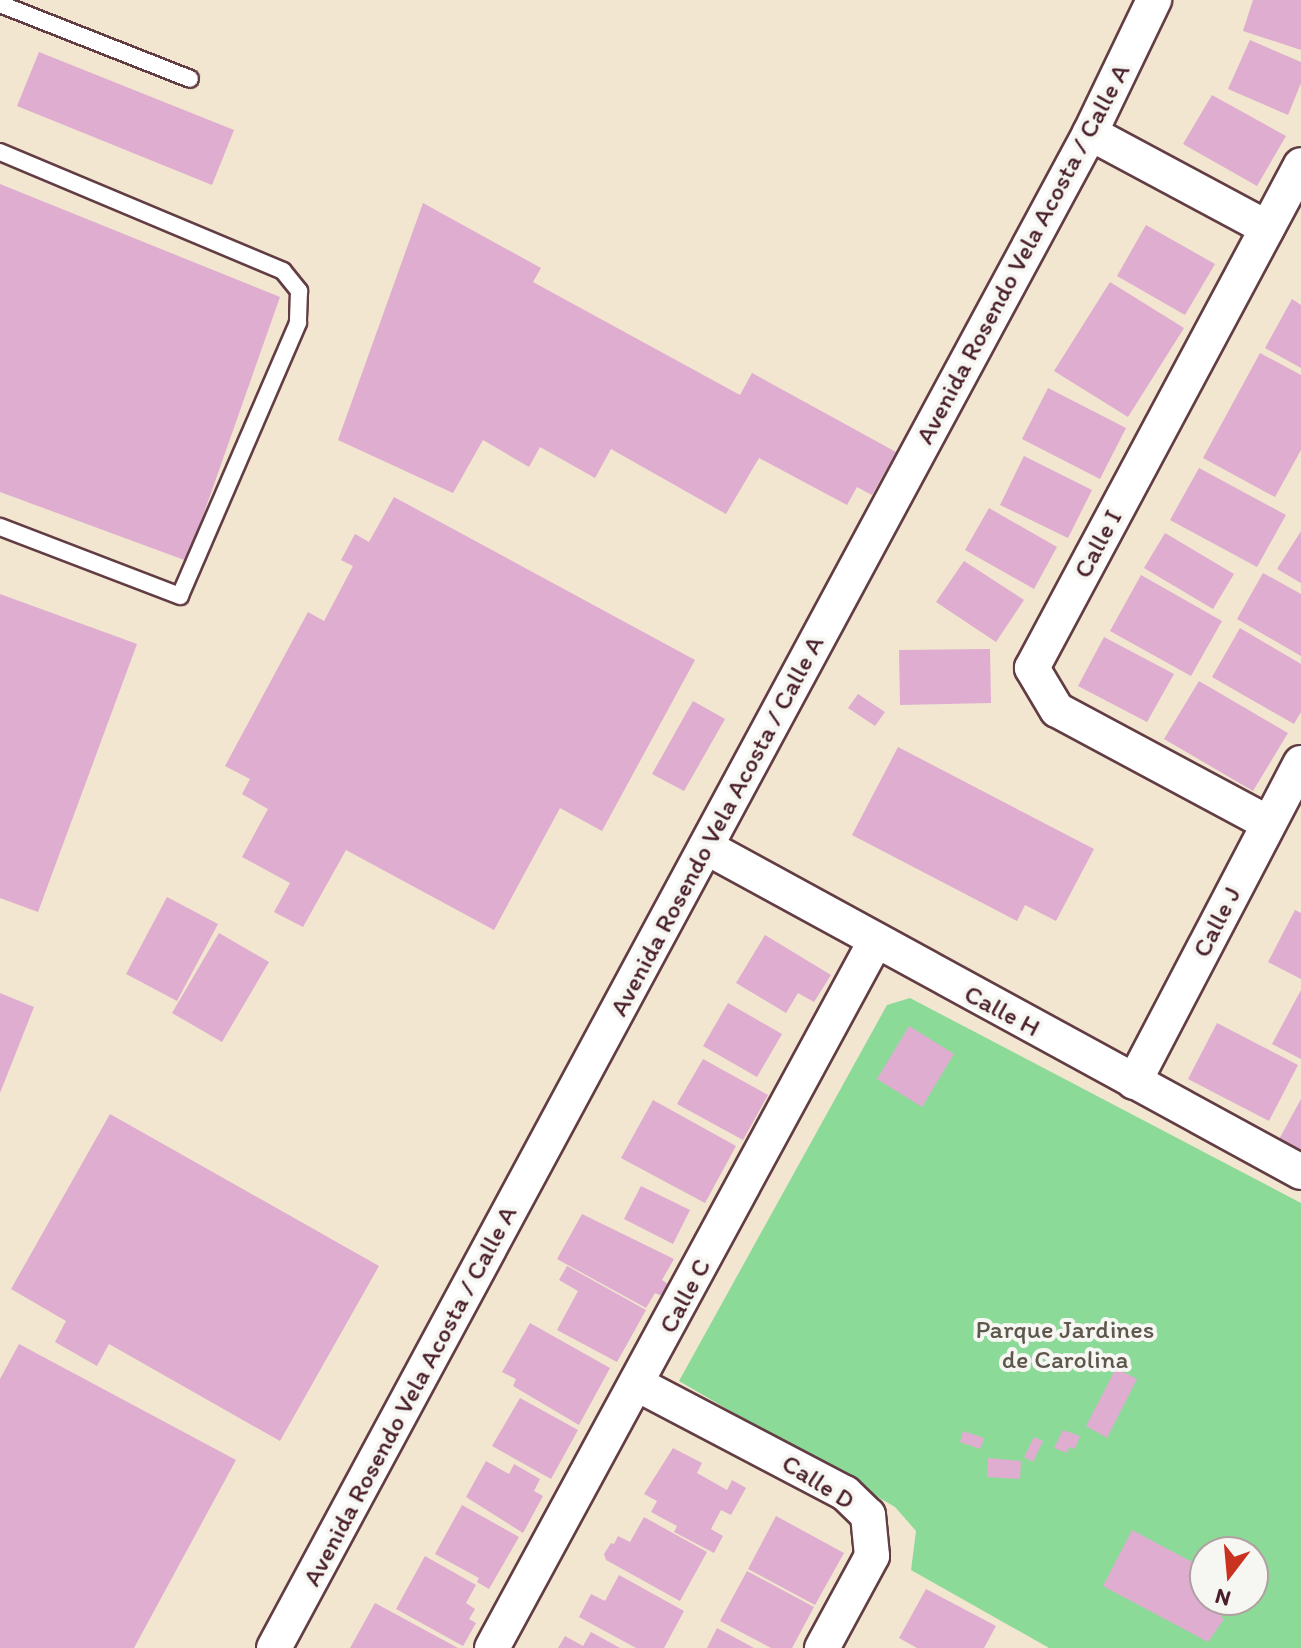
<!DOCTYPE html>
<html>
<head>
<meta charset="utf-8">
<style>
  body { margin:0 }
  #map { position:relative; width:1301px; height:1648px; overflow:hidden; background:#f2e6d0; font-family:Itim,sans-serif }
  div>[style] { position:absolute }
  .green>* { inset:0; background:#8cda98 }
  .building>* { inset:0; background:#deadcf }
  .roads { filter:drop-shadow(2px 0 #633d44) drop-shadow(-2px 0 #633d44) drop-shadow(0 2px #633d44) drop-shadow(0 -2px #633d44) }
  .service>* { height:16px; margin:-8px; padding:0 8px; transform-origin:8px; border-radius:8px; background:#fff }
  .minor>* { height:34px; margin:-17px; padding:0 17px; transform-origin:17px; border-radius:17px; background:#fff }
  span { translate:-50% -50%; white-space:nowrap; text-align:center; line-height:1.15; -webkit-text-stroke:8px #f6f6f2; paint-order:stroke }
  .street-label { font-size:26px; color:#4a1f2b }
  .park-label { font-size:26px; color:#5e574c }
  .north { position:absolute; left:1189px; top:1536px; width:80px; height:80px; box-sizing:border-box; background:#f6f6f2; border:2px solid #b1a0a2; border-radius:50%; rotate:196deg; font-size:22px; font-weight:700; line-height:32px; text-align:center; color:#4a1f2b }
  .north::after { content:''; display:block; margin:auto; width:28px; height:36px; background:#c8321e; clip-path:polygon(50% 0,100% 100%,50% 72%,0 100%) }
</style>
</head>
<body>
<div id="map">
  <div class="green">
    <i style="clip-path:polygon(evenodd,910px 998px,1301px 1203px,1301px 1648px,1049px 1648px,911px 1570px,916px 1531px,895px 1507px,679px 1381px,887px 1005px,910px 998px,1205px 1552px,1253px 1552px,1253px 1600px,1205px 1600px,1205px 1552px)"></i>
  </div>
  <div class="building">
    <i style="clip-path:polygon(1253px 0,1301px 0,1301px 50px,1243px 31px)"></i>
    <i style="clip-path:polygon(1250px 40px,1301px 62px,1301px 83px,1288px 115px,1228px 89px)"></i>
    <i style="clip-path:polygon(39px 52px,234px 130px,212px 185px,17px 106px)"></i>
    <i style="clip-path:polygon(1212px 95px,1286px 136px,1257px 186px,1183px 144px)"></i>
    <i style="clip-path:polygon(0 184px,280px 297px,187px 561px,0 492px)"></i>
    <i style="clip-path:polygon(423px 203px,541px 268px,533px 282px,740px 395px,752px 373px,896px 452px,872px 495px,857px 487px,847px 505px,759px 458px,726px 514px,611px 449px,595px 478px,540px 447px,529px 467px,483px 440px,453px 493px,338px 440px)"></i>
    <i style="clip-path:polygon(1146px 225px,1215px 264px,1185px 315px,1117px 276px)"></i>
    <i style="clip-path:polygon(1110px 282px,1184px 328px,1128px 417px,1054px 371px)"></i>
    <i style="clip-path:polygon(1292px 299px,1301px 305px,1301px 368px,1265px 348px)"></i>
    <i style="clip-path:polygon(1260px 353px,1301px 375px,1301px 450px,1275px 497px,1203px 458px)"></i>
    <i style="clip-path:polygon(1048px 388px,1126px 428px,1100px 479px,1022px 439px)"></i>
    <i style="clip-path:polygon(1024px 456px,1092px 490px,1068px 538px,1000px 505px)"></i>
    <i style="clip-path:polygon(1199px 468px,1286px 515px,1257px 567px,1170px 520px)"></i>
    <i style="clip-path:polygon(394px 497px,695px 660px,602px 831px,560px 808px,494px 930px,346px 850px,303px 927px,274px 912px,290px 883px,242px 857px,268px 809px,242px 794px,250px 779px,225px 766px,308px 612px,324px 621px,353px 566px,341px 560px,355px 534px,369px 542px)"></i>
    <i style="clip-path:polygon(989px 508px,1057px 547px,1034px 589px,965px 550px)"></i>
    <i style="clip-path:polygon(1301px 531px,1301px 583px,1277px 569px)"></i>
    <i style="clip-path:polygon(1165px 533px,1234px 574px,1213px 609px,1144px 568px)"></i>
    <i style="clip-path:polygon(964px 561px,1024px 600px,996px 642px,936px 602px)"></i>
    <i style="clip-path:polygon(1263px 573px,1301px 594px,1301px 656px,1237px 619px)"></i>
    <i style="clip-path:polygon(1141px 575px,1222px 621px,1191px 676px,1110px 631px)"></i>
    <i style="clip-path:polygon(0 594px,137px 644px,38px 912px,0 898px)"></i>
    <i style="clip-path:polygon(1240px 628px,1301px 664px,1301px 712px,1294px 724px,1212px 677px)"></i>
    <i style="clip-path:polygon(1104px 637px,1174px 674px,1147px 722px,1078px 686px)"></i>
    <i style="clip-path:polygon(990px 649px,991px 703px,900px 705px,899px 650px)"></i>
    <i style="clip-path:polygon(1199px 681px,1288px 733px,1253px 791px,1164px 739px)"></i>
    <i style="clip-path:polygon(858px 694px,885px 712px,875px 726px,848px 708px)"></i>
    <i style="clip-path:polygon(693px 701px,725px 719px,684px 791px,652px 774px)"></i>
    <i style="clip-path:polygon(898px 747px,1094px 849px,1056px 921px,1025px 905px,1017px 921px,852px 835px)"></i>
    <i style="clip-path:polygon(167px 897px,218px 924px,177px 1001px,126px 974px)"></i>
    <i style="clip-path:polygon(1295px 910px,1301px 913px,1301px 979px,1268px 962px)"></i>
    <i style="clip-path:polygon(219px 933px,269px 962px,222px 1042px,172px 1013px)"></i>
    <i style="clip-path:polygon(765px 935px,831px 975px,814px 1002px,798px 993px,786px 1013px,736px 983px)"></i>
    <i style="clip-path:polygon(1301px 990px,1301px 1059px,1272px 1044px)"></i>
    <i style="clip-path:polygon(0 993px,34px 1007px,0 1093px)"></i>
    <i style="clip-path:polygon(728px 1003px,782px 1034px,757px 1077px,703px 1046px)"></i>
    <i style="clip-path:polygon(1217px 1023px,1298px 1065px,1269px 1121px,1188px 1079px)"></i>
    <i style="clip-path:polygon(909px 1026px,954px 1054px,922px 1107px,877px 1079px)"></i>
    <i style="clip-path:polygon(703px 1059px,768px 1095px,743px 1140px,677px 1104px)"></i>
    <i style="clip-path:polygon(1301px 1099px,1301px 1156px,1277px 1143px)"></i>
    <i style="clip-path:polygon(653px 1100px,736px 1146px,705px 1203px,621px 1158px)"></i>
    <i style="clip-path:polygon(110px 1114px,379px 1266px,280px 1441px,109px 1344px,97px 1366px,55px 1342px,66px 1321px,11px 1289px)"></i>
    <i style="clip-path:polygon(641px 1186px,690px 1210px,673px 1244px,624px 1219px)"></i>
    <i style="clip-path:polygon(582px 1214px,674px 1259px,662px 1280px,668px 1284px,662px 1296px,655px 1293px,646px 1308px,557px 1259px)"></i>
    <i style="clip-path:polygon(567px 1266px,646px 1310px,617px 1362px,557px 1330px,578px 1291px,559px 1280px)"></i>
    <i style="clip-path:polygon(530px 1323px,610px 1368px,579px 1425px,513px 1386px,516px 1379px,502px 1372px)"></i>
    <i style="clip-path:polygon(19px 1344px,236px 1460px,134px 1648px,0 1648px,0 1379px)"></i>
    <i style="clip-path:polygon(1116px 1368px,1137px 1379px,1107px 1438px,1086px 1426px)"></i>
    <i style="clip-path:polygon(520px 1398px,578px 1430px,551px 1479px,492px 1446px)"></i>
    <i style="clip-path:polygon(1063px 1430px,1080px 1436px,1075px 1449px,1069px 1447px,1067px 1453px,1054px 1448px)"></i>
    <i style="clip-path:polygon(963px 1431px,984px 1438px,980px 1449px,960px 1442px)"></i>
    <i style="clip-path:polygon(1034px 1437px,1043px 1441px,1033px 1462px,1024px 1457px)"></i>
    <i style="clip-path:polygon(673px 1448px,702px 1463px,697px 1473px,727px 1490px,732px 1480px,746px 1488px,731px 1515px,721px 1510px,711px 1529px,723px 1536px,714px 1553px,674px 1532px,677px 1526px,651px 1512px,657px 1501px,644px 1494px)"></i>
    <i style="clip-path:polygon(988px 1458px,1021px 1461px,1020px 1479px,987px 1477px)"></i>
    <i style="clip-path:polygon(486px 1461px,509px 1474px,514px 1464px,540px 1479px,534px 1491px,543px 1496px,523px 1533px,466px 1497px)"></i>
    <i style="clip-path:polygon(462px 1505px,519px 1537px,489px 1589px,477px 1582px,479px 1578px,435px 1554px)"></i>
    <i style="clip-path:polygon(776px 1516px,844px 1553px,815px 1605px,748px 1569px)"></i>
    <i style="clip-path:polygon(644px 1517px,707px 1552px,680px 1601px,606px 1560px,604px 1554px,611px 1543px,614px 1544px,618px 1536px,630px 1542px)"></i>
    <i style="clip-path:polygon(1132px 1530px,1205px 1569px,1205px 1600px,1230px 1600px,1221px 1617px,1224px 1619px,1208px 1642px,1103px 1586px)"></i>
    <i style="clip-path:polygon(425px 1556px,476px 1585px,466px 1603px,475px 1609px,469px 1619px,476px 1623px,463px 1646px,396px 1609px)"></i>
    <i style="clip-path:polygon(747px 1571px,814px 1607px,792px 1648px,771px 1648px,720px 1621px)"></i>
    <i style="clip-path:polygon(619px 1575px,684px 1611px,664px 1648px,636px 1648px,579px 1617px,591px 1594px,605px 1601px)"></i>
    <i style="clip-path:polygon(926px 1589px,996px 1626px,984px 1648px,917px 1648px,899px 1638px)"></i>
    <i style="clip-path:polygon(375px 1603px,458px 1648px,350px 1648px)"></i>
    <i style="clip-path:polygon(717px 1628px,754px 1648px,707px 1648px)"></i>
    <i style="clip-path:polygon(591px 1632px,620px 1648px,558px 1648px,565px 1636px,583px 1646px)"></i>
  </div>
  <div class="roads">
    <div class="service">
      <i style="left:0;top:4px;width:204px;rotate:21.5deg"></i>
      <i style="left:0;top:152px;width:307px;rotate:22.8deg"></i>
      <i style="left:283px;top:271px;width:26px;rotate:51deg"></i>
      <i style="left:299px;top:291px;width:32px;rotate:92deg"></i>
      <i style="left:298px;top:323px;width:297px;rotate:113.4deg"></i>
      <i style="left:180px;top:596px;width:193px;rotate:-159deg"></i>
    </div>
    <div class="minor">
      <i style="left:1090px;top:133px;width:201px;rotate:28.2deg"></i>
      <i style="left:1268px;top:823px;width:239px;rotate:-151.8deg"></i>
      <i style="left:1057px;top:710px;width:49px;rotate:-120.8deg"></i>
      <i style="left:1032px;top:668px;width:570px;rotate:-61.86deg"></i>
      <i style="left:706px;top:847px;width:678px;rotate:28.64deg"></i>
      <i style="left:1134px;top:1082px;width:360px;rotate:-62.4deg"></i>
      <i style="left:637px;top:1384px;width:235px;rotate:27.7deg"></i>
      <i style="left:845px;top:1493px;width:32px;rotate:44deg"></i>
      <i style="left:868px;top:1515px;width:41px;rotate:84.4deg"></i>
      <i style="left:872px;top:1556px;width:105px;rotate:118.5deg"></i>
      <i style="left:274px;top:1648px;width:1721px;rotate:-61.69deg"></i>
      <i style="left:1090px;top:133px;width:148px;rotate:-64.3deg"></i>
      <i style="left:492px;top:1648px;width:803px;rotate:-61.52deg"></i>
    </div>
  </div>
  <div class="street-label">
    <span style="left:1023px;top:254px;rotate:-62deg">Avenida Rosendo Vela Acosta / Calle A</span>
    <span style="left:1098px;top:544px;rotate:-62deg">Calle I</span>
    <span style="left:717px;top:826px;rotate:-62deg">Avenida Rosendo Vela Acosta / Calle A</span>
    <span style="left:1217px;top:922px;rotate:-63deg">Calle J</span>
    <span style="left:1002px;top:1011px;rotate:28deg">Calle H</span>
    <span style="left:685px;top:1296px;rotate:-62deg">Calle C</span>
    <span style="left:410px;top:1396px;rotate:-62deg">Avenida Rosendo Vela Acosta / Calle A</span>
    <span style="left:818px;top:1482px;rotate:32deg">Calle D</span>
  </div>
  <div class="park-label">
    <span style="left:1065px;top:1345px">Parque Jardines<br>de Carolina</span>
  </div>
  <div class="north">N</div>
</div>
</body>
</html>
